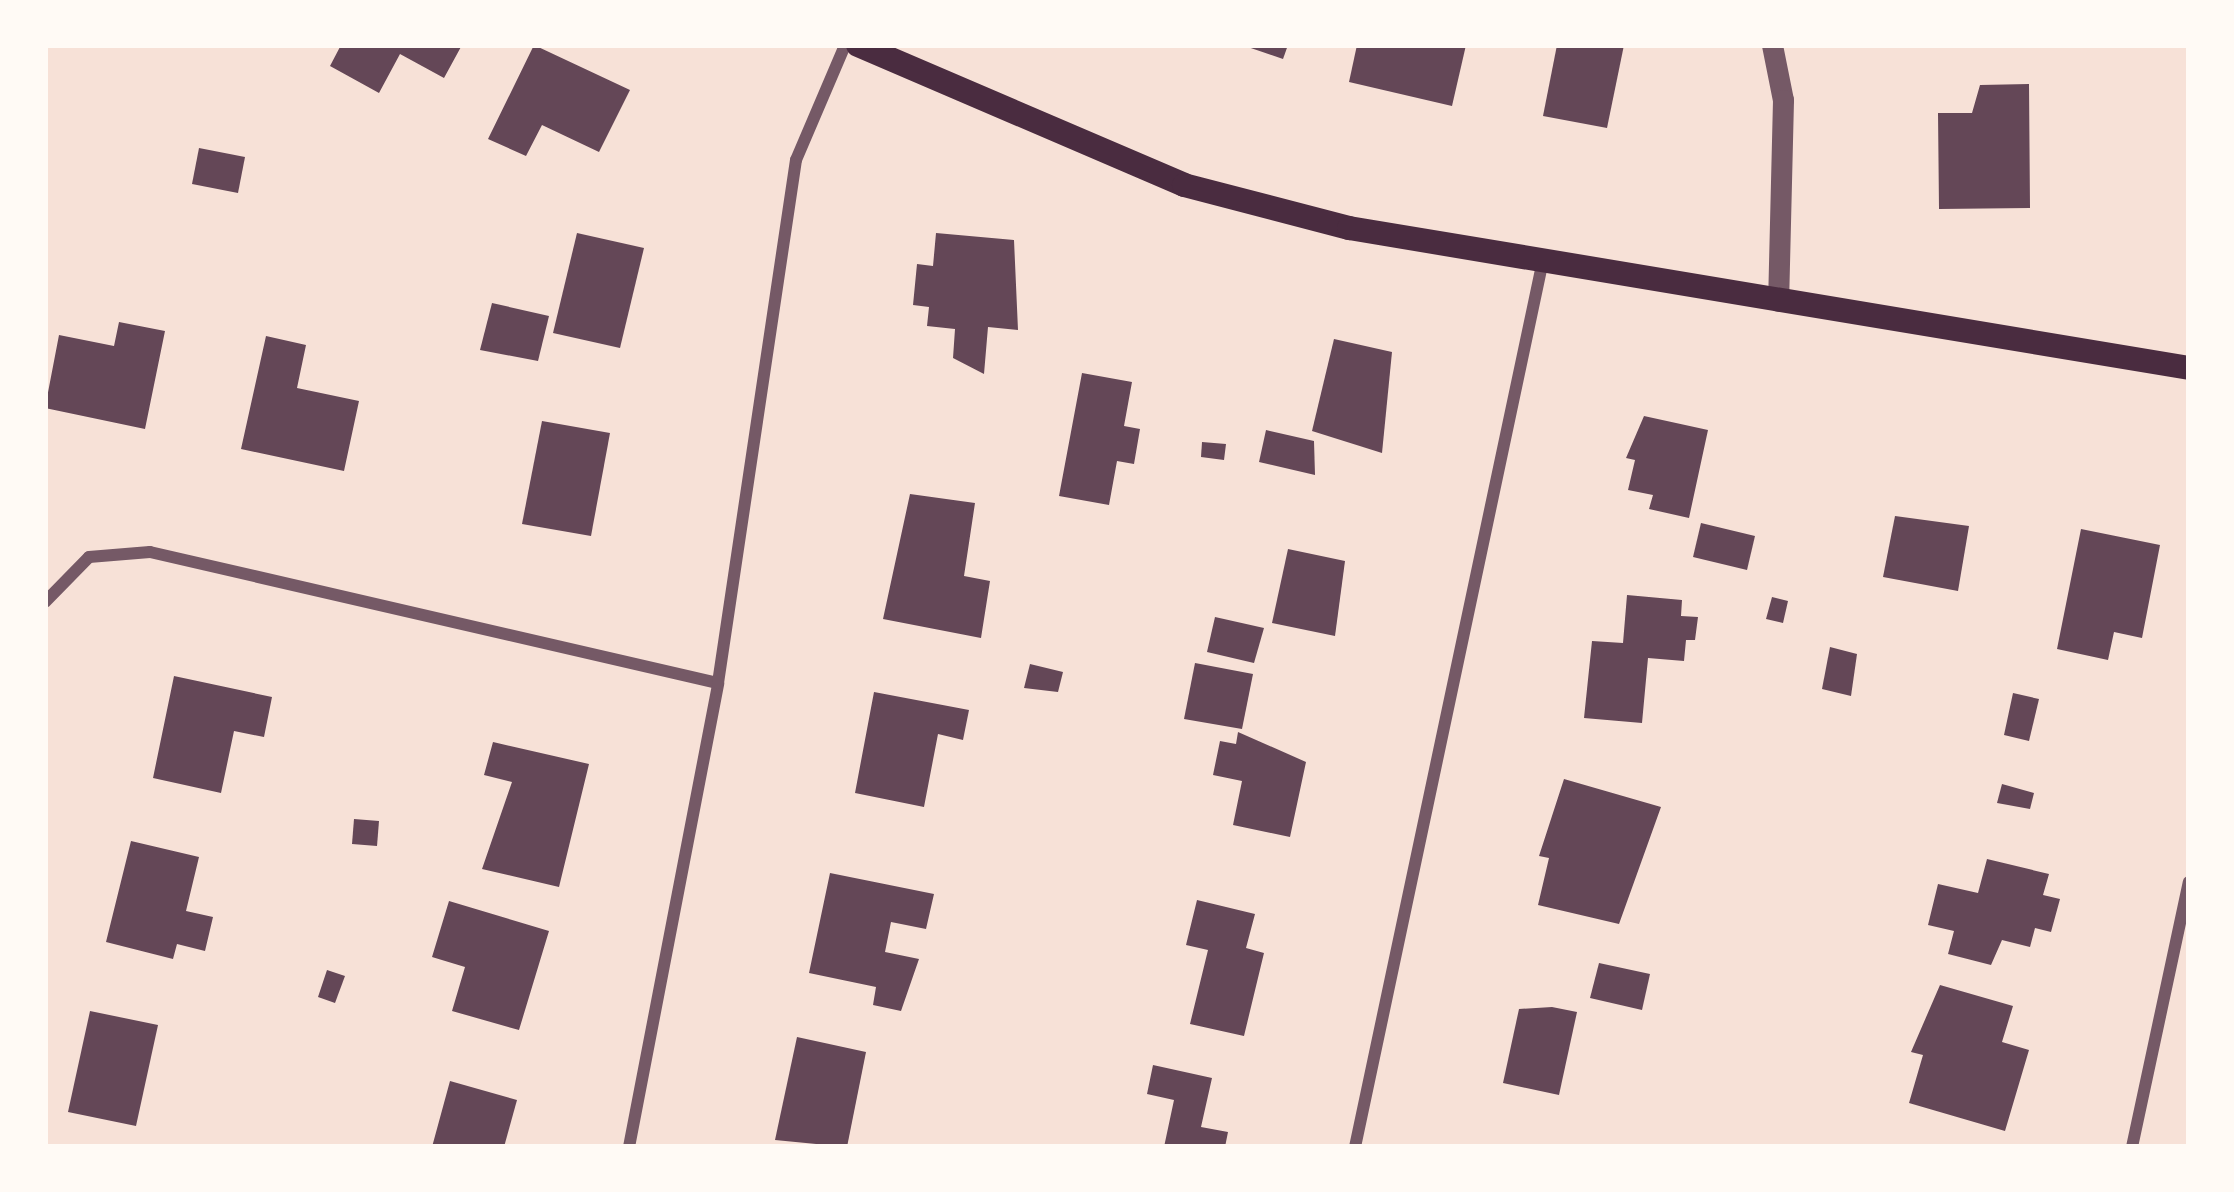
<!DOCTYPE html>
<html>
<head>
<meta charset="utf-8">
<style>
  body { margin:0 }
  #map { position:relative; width:2234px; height:1192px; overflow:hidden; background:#f7e1d7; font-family:Barlow,sans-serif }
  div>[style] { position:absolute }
  .building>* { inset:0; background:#644757 }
  .minor>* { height:12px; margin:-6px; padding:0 6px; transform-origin:6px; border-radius:6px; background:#755966 }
  .tertiary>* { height:21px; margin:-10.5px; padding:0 10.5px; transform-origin:10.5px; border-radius:10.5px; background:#755966 }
  .secondary>* { height:24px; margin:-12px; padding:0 12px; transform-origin:12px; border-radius:12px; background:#4a2c40 }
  span { translate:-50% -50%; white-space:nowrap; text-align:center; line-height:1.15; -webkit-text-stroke:10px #fffaf5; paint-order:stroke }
  .frame { position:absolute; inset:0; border:48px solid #fffaf5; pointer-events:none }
</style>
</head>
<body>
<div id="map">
  <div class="building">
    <i style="clip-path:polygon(341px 45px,462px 45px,444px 78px,400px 54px,379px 93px,330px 66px)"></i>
    <i style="clip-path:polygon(534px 45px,630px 90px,599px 152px,542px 125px,526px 156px,488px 139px)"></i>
    <i style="clip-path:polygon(1242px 45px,1288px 45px,1283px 59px)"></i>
    <i style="clip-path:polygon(1357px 45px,1466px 45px,1452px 106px,1349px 82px)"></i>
    <i style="clip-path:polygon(1557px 45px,1624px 45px,1607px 128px,1543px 116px)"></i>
    <i style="clip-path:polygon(2029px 84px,2030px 208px,1939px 209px,1938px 113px,1972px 113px,1980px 85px)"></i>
    <i style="clip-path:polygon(199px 148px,245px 157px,238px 193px,192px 184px)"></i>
    <i style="clip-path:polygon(577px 233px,644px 248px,620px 348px,553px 333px)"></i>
    <i style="clip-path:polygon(936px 233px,1014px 240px,1018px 330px,988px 327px,984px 374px,953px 358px,955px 329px,927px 326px,929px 307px,913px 305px,917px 264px,933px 266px)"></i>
    <i style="clip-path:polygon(492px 303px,549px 316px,538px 361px,480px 350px)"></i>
    <i style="clip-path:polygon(119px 322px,165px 331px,145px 429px,45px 408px,59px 335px,114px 346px)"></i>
    <i style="clip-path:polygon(266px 336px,306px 345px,297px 388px,359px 401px,344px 471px,241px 449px)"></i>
    <i style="clip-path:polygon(1334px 339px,1392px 352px,1382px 453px,1312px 431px)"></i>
    <i style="clip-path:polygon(1082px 373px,1132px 382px,1124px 426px,1140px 429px,1134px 464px,1117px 461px,1109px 505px,1059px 496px)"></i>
    <i style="clip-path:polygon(1644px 416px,1708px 430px,1689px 518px,1649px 509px,1653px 495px,1628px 490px,1635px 460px,1626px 458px)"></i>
    <i style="clip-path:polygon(542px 421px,610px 433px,591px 536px,522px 524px)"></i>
    <i style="clip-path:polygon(1266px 430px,1314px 441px,1315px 475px,1259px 462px)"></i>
    <i style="clip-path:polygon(1202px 442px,1226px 444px,1224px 460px,1201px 457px)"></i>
    <i style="clip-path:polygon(910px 494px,975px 503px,964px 576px,990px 581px,981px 638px,883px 619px)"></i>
    <i style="clip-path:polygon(1895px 516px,1969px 526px,1958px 591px,1883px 577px)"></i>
    <i style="clip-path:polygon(1701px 523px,1755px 536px,1747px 570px,1693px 557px)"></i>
    <i style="clip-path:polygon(2081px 529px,2160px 545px,2142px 638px,2114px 632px,2108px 660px,2057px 649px)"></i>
    <i style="clip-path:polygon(1288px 549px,1345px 561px,1335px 636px,1272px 623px)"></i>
    <i style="clip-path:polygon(1627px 595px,1682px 600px,1681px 616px,1698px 617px,1695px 640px,1686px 640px,1684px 661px,1648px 658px,1642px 723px,1584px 718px,1592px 641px,1623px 643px)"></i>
    <i style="clip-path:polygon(1772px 597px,1788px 601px,1783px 623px,1766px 619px)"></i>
    <i style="clip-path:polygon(1215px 617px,1264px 628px,1254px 663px,1207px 652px)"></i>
    <i style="clip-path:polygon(1830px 647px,1857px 654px,1851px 696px,1822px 689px)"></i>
    <i style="clip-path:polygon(1195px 663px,1253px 674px,1242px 729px,1184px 719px)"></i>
    <i style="clip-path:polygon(1030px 664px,1063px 672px,1058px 692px,1024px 688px)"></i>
    <i style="clip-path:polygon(174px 676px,272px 697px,264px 737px,234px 731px,221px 793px,153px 778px)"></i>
    <i style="clip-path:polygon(874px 692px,969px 710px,963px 740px,938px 734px,924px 807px,855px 793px)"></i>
    <i style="clip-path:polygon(2013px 693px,2039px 699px,2029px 741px,2004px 735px)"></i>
    <i style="clip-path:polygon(1238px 732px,1306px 762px,1290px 837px,1233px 825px,1242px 781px,1213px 775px,1220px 741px,1236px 744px)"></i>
    <i style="clip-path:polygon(493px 742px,589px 764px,559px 887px,482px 869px,512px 782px,484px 775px)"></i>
    <i style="clip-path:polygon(1564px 779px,1661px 807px,1619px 924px,1538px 905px,1549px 858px,1539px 856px)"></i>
    <i style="clip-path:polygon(2002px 784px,2034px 793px,2030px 809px,1997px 803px)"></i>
    <i style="clip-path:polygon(354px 819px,379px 821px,377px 846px,352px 844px)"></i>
    <i style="clip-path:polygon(131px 841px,199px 857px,186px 911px,213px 917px,205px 951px,177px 944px,173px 959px,106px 942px)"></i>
    <i style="clip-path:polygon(1987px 859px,2049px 874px,2043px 895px,2060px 899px,2051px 932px,2035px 928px,2030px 947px,2002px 940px,1991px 965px,1948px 954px,1954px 931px,1928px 925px,1938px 884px,1978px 893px)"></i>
    <i style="clip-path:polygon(830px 873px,934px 894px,926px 929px,891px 922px,885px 952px,919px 959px,901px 1011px,873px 1005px,876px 987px,809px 973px)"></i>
    <i style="clip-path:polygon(1197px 900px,1255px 914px,1246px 948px,1264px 953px,1244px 1036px,1190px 1024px,1208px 950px,1186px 945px)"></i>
    <i style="clip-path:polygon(449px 901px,549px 931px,519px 1030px,452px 1011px,465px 967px,432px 957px)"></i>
    <i style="clip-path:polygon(1599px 963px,1650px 974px,1642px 1010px,1590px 998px)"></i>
    <i style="clip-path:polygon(327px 970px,345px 976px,335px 1003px,318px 997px)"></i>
    <i style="clip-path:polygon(1940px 985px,2013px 1006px,2002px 1042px,2029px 1050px,2005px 1131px,1909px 1103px,1923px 1055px,1911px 1052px)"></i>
    <i style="clip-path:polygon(1552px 1007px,1577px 1012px,1559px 1095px,1503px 1083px,1519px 1009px)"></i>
    <i style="clip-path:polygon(90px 1011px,158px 1025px,136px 1126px,68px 1112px)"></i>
    <i style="clip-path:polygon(797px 1037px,866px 1052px,847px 1147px,775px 1140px)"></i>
    <i style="clip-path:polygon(1153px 1065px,1212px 1078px,1201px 1127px,1228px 1132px,1225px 1147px,1164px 1147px,1174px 1100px,1147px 1094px)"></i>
    <i style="clip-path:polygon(450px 1081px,517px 1100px,504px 1147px,432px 1147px)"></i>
  </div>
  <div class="minor">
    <i style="left:45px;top:602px;width:63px;rotate:-45.6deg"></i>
    <i style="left:89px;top:557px;width:61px;rotate:-4.7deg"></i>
    <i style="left:150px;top:552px;width:583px;rotate:12.99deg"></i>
    <i style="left:629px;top:1147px;width:472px;rotate:-79.1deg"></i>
    <i style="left:718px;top:683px;width:529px;rotate:-81.52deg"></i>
    <i style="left:796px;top:160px;width:125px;rotate:-66.9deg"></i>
    <i style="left:1355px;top:1147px;width:902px;rotate:-78.03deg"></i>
    <i style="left:2132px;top:1147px;width:271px;rotate:-77.9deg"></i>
  </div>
  <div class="tertiary">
    <i style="left:1772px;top:45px;width:56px;rotate:78.7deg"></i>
    <i style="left:1783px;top:100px;width:201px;rotate:91.4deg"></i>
  </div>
  <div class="secondary">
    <i style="left:858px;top:45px;width:355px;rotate:23.2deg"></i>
    <i style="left:1184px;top:185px;width:171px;rotate:14.6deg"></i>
    <i style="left:1349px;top:228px;width:852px;rotate:9.46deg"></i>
  </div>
  <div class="frame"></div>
</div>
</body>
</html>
